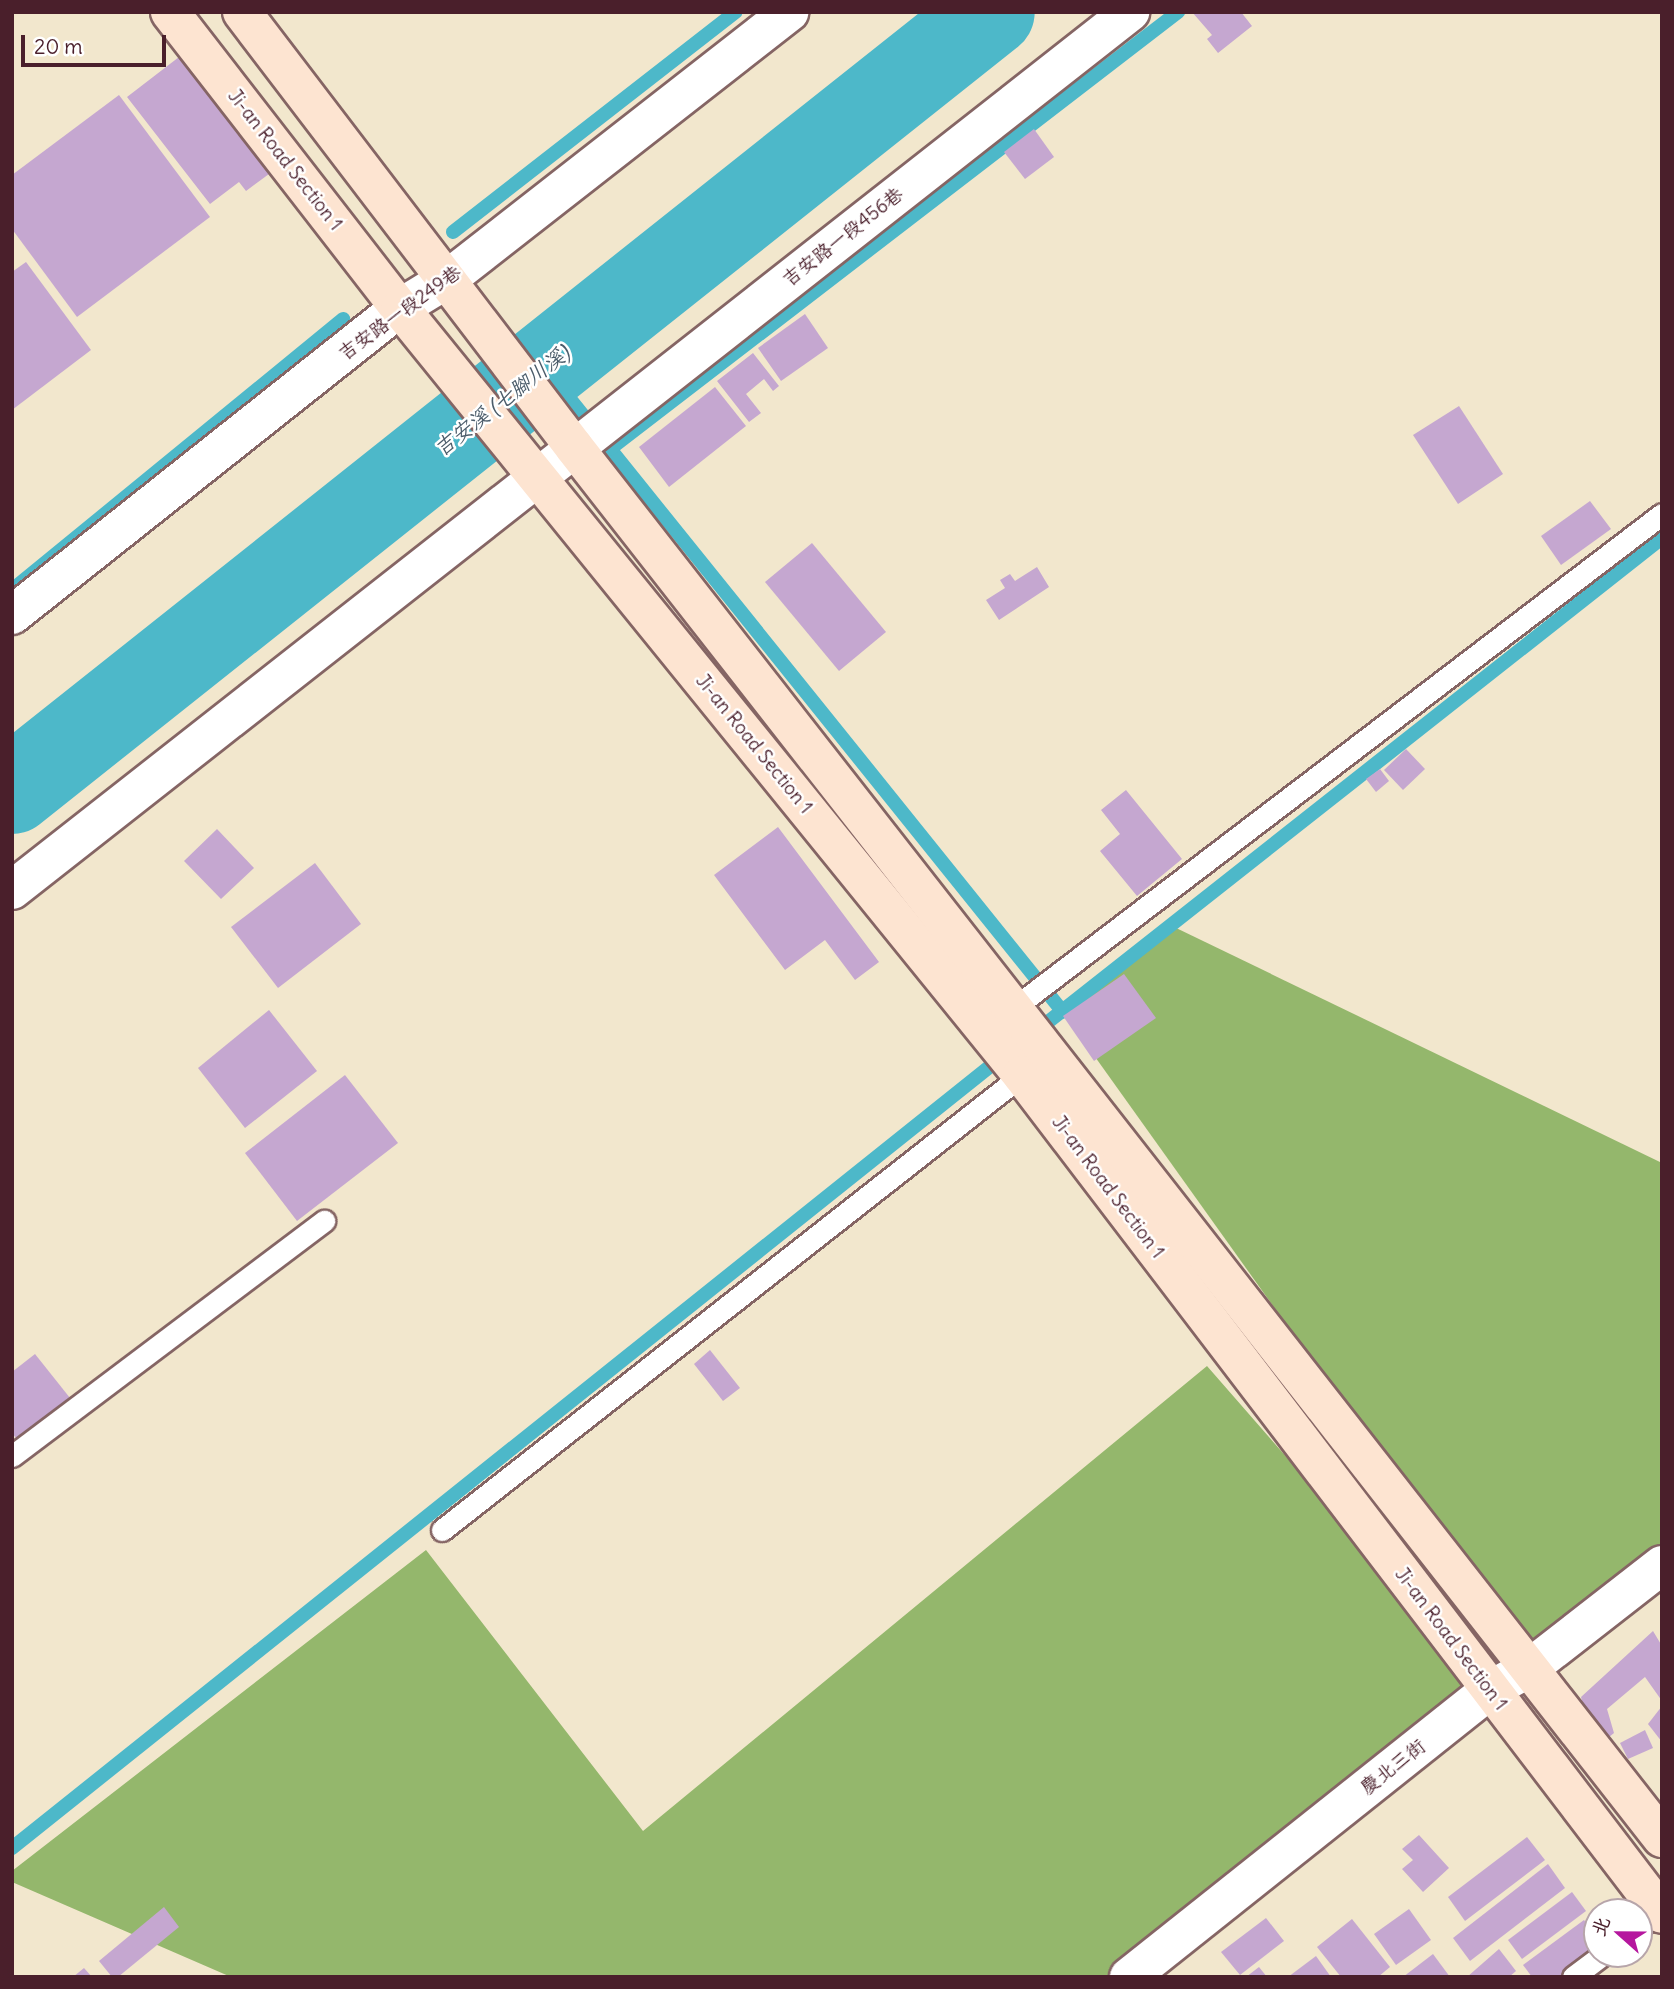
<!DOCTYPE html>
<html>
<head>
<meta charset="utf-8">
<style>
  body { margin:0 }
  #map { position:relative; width:1674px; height:1989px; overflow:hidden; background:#f2e7cd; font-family:Delius,"LXGW WenKai TC",sans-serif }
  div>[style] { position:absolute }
  .forest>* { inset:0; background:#94b76c }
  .stream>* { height:14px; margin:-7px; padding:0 7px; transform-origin:7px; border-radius:7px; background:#4db8c9 }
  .river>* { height:88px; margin:-44px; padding:0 44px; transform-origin:44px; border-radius:44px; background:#4db8c9 }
  .building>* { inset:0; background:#c5a7d0 }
  .roads { filter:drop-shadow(2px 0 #856564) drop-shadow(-2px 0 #856564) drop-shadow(0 2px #856564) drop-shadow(0 -2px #856564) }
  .lane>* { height:21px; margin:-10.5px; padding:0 10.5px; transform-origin:10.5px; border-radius:10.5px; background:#fff }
  .street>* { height:38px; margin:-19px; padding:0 19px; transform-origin:19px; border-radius:19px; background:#fff }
  .secondary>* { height:38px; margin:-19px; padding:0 19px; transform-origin:19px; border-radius:19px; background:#fde4d1 }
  span { translate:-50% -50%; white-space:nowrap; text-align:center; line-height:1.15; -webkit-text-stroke:5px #fff; paint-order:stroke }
  .street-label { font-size:19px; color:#4a1f2b }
  .water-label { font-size:21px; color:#4b5c6a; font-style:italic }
  .frame { position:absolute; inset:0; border:14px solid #4a1f2b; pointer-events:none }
  .north { position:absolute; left:1583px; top:1898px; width:70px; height:70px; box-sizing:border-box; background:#fff; border:2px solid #b7a5aa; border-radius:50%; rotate:291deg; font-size:19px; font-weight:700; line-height:28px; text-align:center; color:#4a1f2b }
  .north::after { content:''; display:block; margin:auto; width:24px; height:32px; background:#b5179e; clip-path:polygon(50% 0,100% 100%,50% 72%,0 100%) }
  .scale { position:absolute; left:21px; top:35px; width:145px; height:32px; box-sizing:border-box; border:4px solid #4a1f2b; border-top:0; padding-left:9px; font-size:21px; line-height:24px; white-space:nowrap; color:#4a1f2b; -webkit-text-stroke:5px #fff; paint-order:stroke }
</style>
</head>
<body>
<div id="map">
  <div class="forest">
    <i style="clip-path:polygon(1172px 926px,1662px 1163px,1662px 1565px,1531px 1667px,1063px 1012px)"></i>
    <i style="clip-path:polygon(1207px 1366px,1490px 1690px,1119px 1977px,231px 1977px,12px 1882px,12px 1871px,426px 1550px,643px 1831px)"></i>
  </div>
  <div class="stream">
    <i style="left:453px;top:232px;width:358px;rotate:-37.9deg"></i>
    <i style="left:545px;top:368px;width:826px;rotate:51.19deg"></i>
    <i style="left:610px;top:449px;width:717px;rotate:-37.57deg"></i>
    <i style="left:12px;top:590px;width:428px;rotate:-39.3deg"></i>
    <i style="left:1034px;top:1033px;width:800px;rotate:-38.25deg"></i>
    <i style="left:12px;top:1848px;width:1269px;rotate:-38.63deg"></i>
  </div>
  <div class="river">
    <i style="left:12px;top:790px;width:1250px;rotate:-38.47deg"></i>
  </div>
  <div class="building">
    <i style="clip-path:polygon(1192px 12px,1241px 12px,1252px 26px,1218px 53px,1207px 39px,1212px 35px)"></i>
    <i style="clip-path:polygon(179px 57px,269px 174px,246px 191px,239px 182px,210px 204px,127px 97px)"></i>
    <i style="clip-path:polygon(119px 95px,210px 217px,77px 317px,12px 229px,12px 175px)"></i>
    <i style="clip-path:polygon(1034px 129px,1054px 157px,1025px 179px,1004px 152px)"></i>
    <i style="clip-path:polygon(26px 262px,91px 350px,12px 410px,12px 272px)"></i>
    <i style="clip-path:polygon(805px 314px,828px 348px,781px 381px,758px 348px)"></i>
    <i style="clip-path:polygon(753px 353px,779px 386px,773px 391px,764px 379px,746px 394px,761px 413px,749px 422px,717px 381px)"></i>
    <i style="clip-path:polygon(715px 387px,746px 426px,669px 487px,639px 447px)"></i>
    <i style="clip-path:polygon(1459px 406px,1503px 474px,1458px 504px,1413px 435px)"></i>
    <i style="clip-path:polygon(1590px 501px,1611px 529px,1561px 565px,1541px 536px)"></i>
    <i style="clip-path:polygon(812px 543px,886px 632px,839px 671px,765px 582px)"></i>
    <i style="clip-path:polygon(1037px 567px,1049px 587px,999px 620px,986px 600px,1005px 588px,1000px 580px,1010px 574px,1015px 581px)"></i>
    <i style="clip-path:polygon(1406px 749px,1425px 769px,1403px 790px,1384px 770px)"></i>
    <i style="clip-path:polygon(1380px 769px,1389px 781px,1376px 792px,1366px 779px)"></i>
    <i style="clip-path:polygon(1126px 790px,1182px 859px,1137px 896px,1100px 851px,1120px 834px,1101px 810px)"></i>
    <i style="clip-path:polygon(778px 827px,879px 962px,855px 980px,825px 940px,785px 970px,714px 875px)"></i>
    <i style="clip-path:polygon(217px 829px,254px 868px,221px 899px,184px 861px)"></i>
    <i style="clip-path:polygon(315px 863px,361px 924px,278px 988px,231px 927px)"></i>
    <i style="clip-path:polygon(1124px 974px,1156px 1018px,1094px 1061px,1063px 1016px)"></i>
    <i style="clip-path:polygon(269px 1010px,317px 1071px,245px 1128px,198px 1068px)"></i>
    <i style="clip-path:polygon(345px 1075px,398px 1143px,297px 1221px,245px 1153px)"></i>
    <i style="clip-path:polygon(710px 1350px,740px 1388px,723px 1401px,694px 1364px)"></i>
    <i style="clip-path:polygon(35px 1354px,74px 1403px,21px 1444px,12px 1433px,12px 1372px)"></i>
    <i style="clip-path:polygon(1653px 1631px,1662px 1646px,1662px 1701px,1645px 1677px,1607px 1709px,1614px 1733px,1594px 1749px,1581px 1697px)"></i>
    <i style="clip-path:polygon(1662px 1706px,1662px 1742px,1648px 1724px)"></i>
    <i style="clip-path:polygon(1645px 1730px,1653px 1748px,1628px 1759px,1620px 1743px)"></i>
    <i style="clip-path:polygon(1419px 1835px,1449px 1868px,1423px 1892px,1402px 1869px,1413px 1860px,1402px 1849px)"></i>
    <i style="clip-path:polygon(1527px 1837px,1545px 1860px,1465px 1921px,1448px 1897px)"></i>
    <i style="clip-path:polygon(1548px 1864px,1565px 1888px,1470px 1961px,1453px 1938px)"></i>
    <i style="clip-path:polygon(1572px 1892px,1586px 1911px,1522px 1959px,1508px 1940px)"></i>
    <i style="clip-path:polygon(164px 1907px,179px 1927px,118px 1977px,112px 1977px,99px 1961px)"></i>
    <i style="clip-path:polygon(1409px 1909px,1431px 1940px,1396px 1965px,1374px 1934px)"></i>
    <i style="clip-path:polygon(1266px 1918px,1284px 1941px,1240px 1975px,1221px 1952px)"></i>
    <i style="clip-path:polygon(1352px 1919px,1390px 1967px,1378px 1977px,1341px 1977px,1317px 1947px)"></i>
    <i style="clip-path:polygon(1584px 1920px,1597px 1937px,1597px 1949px,1560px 1977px,1532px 1977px,1523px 1965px)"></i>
    <i style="clip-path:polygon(1499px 1949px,1516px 1971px,1509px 1977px,1467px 1977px)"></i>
    <i style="clip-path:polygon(1433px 1954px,1450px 1977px,1403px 1977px)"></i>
    <i style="clip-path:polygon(1316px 1956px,1331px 1977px,1288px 1977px)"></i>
    <i style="clip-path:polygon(1259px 1967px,1267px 1977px,1246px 1977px)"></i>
    <i style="clip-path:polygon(84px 1968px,92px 1977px,73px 1977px)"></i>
  </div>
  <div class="roads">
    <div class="lane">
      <i style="left:1007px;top:1013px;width:823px;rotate:-37.3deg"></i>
      <i style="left:12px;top:1456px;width:391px;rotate:-37deg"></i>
      <i style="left:442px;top:1530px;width:737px;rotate:-38.11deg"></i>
      <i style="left:1639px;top:1927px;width:29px;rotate:-36deg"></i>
      <i style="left:1573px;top:1977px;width:38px;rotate:-37deg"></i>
    </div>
    <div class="street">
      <i style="left:12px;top:615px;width:495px;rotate:-38.4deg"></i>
      <i style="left:400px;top:308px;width:57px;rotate:-31.5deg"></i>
      <i style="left:449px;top:278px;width:432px;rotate:-38deg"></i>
      <i style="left:12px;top:890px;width:1422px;rotate:-38.14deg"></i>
      <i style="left:1129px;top:1977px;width:461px;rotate:-38.5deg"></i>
      <i style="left:1490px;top:1690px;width:47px;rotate:-29.3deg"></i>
      <i style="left:1531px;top:1667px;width:166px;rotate:-37.9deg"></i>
    </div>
    <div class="secondary">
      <i style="left:170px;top:12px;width:375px;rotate:52.2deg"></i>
      <i style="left:400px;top:308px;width:988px;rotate:50.96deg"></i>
      <i style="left:1022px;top:1075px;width:1055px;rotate:52.66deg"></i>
      <i style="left:242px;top:12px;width:547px;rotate:52.65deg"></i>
      <i style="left:574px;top:447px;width:1766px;rotate:51.97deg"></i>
    </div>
  </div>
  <div class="street-label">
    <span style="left:285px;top:160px;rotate:52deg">Ji-an Road Section 1</span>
    <span style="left:843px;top:237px;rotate:-38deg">吉安路一段456巷</span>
    <span style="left:400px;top:313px;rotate:-36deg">吉安路一段249巷</span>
    <span style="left:754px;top:744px;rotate:51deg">Ji-an Road Section 1</span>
    <span style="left:1108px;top:1187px;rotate:53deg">Ji-an Road Section 1</span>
    <span style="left:1451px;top:1639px;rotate:53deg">Ji-an Road Section 1</span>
    <span style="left:1393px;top:1767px;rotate:-38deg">慶北三街</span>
  </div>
  <div class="water-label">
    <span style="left:502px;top:401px;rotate:-38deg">吉安溪 (七腳川溪)</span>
  </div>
  <div class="frame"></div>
  <div class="north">北</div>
  <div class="scale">20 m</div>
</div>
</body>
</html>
